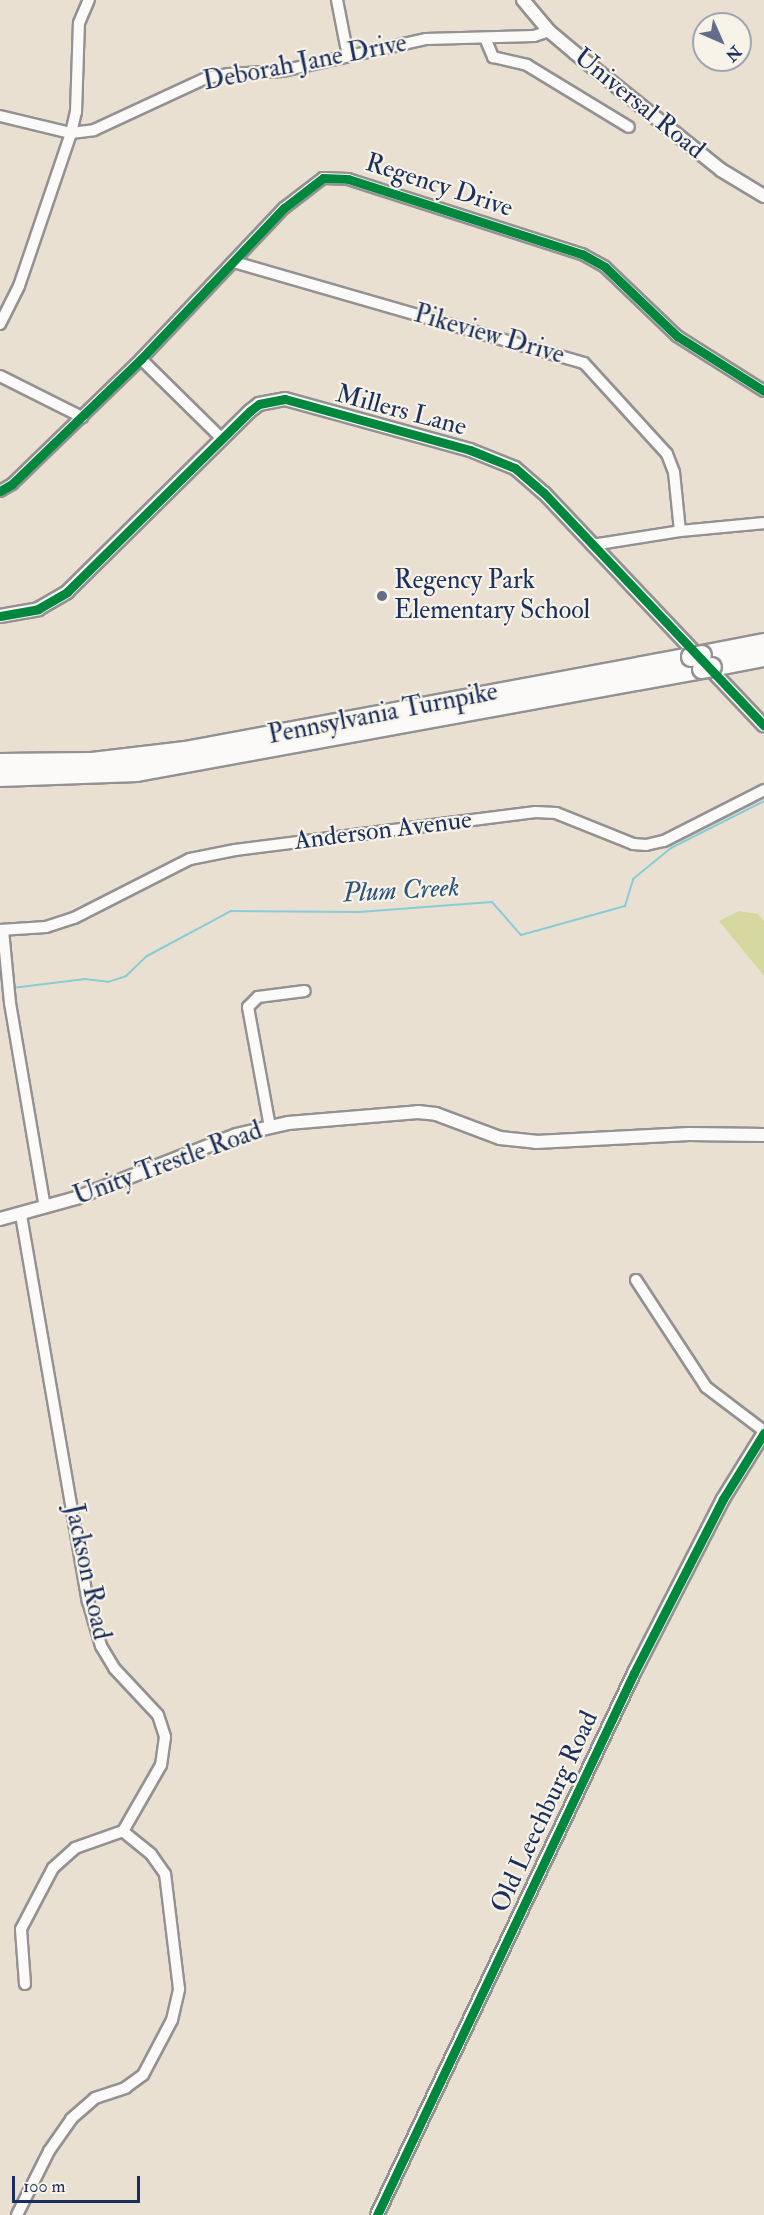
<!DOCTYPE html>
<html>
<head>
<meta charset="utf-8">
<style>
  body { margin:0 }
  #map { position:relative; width:764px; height:2215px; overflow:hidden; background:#eae0d2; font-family:"IM FELL Double Pica",serif }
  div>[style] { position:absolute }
  .green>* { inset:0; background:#d6d99f }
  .stream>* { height:2px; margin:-1px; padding:0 1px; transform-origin:1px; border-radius:1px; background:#87ccd6 }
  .roads { filter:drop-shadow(2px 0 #939192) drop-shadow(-2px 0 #939192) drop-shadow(0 2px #939192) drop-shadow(0 -2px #939192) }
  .minor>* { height:10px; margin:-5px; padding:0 5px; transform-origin:5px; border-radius:5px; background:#fcfaf8 }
  .tertiary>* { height:12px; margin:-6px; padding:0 6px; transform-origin:6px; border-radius:6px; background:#fcfaf8 }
  .motorway>* { height:18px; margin:-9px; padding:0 9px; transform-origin:9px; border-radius:9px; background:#fcfaf8 }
  .bridges { filter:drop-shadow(2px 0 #939192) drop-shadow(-2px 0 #939192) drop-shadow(0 2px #939192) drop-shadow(0 -2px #939192) }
  .motorway-bridge>* { height:18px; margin:-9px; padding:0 9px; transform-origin:9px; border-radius:9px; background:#fcfaf8 }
  .cycleway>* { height:9px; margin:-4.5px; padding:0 4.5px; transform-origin:4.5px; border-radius:4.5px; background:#00873e }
  .dots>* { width:16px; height:16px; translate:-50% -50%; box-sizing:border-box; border:3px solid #f7f3e8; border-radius:50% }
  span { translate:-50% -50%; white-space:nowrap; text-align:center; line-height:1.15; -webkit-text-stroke:4.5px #f7f3e8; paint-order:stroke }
  .street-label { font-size:26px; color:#1b2f5e }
  .poi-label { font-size:26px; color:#1b2f5e }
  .left { translate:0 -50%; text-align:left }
  .water-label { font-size:27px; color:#2b547c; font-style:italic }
  .north { position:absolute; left:692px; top:12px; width:60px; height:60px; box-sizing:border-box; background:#f7f3e8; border:2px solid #9fa5b1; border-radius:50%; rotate:135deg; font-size:16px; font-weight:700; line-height:24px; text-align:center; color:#1b2f5e }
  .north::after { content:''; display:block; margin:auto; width:21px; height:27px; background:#636d87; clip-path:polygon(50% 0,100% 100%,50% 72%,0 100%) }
  .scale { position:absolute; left:12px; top:2176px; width:128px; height:27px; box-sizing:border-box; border:3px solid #1b2f5e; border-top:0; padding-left:8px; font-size:18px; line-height:21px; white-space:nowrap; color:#1b2f5e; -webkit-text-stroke:4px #f7f3e8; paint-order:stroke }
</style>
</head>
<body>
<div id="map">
  <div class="green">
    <i style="clip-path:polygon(739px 911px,758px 914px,764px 921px,764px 976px,719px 921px)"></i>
  </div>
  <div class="stream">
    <i style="left:12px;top:988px;width:74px;rotate:-7deg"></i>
    <i style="left:85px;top:979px;width:23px;rotate:7deg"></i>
    <i style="left:108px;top:982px;width:19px;rotate:-18deg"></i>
    <i style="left:126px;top:976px;width:29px;rotate:-44deg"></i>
    <i style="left:147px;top:956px;width:95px;rotate:-28.2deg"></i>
    <i style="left:231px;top:911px;width:128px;rotate:0.4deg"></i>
    <i style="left:359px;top:912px;width:133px;rotate:-4.3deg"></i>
    <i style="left:492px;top:902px;width:44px;rotate:48.7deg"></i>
    <i style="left:521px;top:935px;width:108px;rotate:-15.6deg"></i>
    <i style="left:625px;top:906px;width:28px;rotate:-73deg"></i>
    <i style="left:633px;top:879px;width:49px;rotate:-39.2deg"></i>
    <i style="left:671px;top:848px;width:104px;rotate:-26.8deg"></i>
  </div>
  <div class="roads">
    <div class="minor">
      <i style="left:337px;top:0;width:57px;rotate:78.9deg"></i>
      <i style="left:485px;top:38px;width:21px;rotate:67deg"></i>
      <i style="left:493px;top:57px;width:35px;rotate:13deg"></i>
      <i style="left:527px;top:65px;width:119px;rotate:31.3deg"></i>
      <i style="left:0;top:116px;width:73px;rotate:13.5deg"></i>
      <i style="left:71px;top:133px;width:23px;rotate:-7deg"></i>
      <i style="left:94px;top:130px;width:123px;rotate:-24.9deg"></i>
      <i style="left:206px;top:78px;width:22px;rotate:-10deg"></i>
      <i style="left:228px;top:74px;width:54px;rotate:-3.2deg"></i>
      <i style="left:282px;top:71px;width:148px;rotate:-12.5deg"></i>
      <i style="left:426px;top:39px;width:108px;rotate:-1.6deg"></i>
      <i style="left:534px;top:36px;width:16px;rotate:-18deg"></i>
      <i style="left:234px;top:262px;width:364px;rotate:16.1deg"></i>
      <i style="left:584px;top:363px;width:123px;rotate:47.6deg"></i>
      <i style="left:667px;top:454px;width:19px;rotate:69deg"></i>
      <i style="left:674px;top:472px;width:59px;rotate:84.2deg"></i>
      <i style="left:0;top:324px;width:42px;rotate:-63.4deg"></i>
      <i style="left:19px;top:286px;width:162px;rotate:-71.2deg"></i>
      <i style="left:71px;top:133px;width:22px;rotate:-77deg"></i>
      <i style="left:76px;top:112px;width:89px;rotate:-88.1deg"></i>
      <i style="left:79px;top:23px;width:25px;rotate:-67deg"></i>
      <i style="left:141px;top:359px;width:114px;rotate:44.6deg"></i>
      <i style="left:0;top:376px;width:92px;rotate:26.6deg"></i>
      <i style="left:0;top:491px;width:14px;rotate:-30deg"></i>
      <i style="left:12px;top:484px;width:180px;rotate:-44.1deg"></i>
      <i style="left:141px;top:359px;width:208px;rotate:-46.6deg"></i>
      <i style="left:284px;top:208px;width:49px;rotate:-37.6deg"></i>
      <i style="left:323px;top:178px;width:25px;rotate:2deg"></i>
      <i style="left:348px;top:179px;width:246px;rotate:17.8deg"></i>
      <i style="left:582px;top:254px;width:26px;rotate:29deg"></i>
      <i style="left:605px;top:267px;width:100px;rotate:43.8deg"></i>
      <i style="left:677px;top:336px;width:103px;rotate:32.3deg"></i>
      <i style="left:592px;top:545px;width:89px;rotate:-9deg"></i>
      <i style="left:680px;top:531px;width:84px;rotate:-5.4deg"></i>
      <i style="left:0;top:930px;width:46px;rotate:-3.7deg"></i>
      <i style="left:46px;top:927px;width:29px;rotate:-18deg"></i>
      <i style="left:74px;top:918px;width:130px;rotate:-27deg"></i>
      <i style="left:190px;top:859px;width:46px;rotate:-11.3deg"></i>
      <i style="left:235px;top:850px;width:303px;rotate:-7.2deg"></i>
      <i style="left:536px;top:812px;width:20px;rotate:3deg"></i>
      <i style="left:556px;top:813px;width:83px;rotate:21.9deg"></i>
      <i style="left:633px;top:844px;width:13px;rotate:4deg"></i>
      <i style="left:646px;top:845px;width:18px;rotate:-13deg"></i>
      <i style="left:664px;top:841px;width:112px;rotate:-27deg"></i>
      <i style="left:3px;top:930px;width:73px;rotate:84.5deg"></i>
      <i style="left:10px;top:1003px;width:207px;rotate:80.3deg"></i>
      <i style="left:270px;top:1127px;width:122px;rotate:-100.4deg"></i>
      <i style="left:248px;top:1007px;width:14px;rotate:-45deg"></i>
      <i style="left:258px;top:997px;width:47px;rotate:-7.3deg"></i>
      <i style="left:21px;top:1215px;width:392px;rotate:80.2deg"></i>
      <i style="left:88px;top:1601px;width:47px;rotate:73.9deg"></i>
      <i style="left:101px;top:1646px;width:26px;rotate:59deg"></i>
      <i style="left:114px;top:1668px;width:64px;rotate:46.9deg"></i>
      <i style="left:158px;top:1715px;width:23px;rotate:72deg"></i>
      <i style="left:165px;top:1737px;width:28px;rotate:98deg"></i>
      <i style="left:161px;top:1765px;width:76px;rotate:119.9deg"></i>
      <i style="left:636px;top:1280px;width:128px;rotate:56.8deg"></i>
      <i style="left:706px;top:1387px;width:73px;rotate:37.2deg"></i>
      <i style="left:25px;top:1984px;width:55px;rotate:-94.2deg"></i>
      <i style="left:21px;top:1929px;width:69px;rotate:-62.3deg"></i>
      <i style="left:53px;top:1868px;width:30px;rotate:-42deg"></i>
      <i style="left:75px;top:1848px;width:51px;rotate:-19.5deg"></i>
      <i style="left:17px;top:2215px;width:72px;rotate:-63.4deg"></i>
      <i style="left:49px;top:2151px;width:39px;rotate:-55deg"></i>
      <i style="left:71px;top:2119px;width:32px;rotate:-41deg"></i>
      <i style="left:95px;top:2098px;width:32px;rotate:-18deg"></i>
      <i style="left:125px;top:2088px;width:22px;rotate:-36deg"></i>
      <i style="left:143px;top:2075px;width:62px;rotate:-62.2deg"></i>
      <i style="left:172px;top:2020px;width:32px;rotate:-77deg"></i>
      <i style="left:179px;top:1989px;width:116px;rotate:-96.9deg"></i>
      <i style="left:165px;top:1874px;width:24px;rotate:-125deg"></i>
      <i style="left:151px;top:1854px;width:36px;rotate:-141deg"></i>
    </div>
    <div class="tertiary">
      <i style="left:523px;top:0;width:40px;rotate:50deg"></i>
      <i style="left:549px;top:31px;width:34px;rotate:40deg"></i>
      <i style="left:575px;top:53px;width:187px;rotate:38.7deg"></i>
      <i style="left:721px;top:170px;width:50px;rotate:31.2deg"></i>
      <i style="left:0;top:616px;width:39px;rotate:-10deg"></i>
      <i style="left:38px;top:609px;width:34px;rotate:-30deg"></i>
      <i style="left:67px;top:592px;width:257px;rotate:-44.7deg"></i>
      <i style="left:250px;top:411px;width:11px;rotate:-38deg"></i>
      <i style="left:259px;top:404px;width:26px;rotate:-11deg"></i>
      <i style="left:285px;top:399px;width:192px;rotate:15.4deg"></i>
      <i style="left:470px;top:450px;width:48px;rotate:21.8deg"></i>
      <i style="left:515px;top:468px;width:38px;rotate:41deg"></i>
      <i style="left:544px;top:493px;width:320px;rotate:46.6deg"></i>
      <i style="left:0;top:1219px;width:79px;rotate:-15.4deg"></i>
      <i style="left:76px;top:1198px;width:172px;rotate:-21.5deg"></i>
      <i style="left:236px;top:1135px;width:53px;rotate:-13deg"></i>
      <i style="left:288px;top:1123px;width:130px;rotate:-4.8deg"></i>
      <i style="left:418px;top:1112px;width:18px;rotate:6deg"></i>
      <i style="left:436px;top:1114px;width:68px;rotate:20.6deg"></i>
      <i style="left:500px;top:1138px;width:36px;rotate:6deg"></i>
      <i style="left:536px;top:1142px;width:153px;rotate:-3deg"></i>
      <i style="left:689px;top:1134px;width:75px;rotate:0.8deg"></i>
      <i style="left:377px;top:2215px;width:600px;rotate:-64.63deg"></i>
      <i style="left:634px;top:1673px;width:195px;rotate:-62.9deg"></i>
      <i style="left:723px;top:1499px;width:78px;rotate:-58.2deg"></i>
    </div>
    <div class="motorway">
      <i style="left:702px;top:655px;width:63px;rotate:-11deg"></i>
      <i style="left:712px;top:667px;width:53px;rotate:-10.9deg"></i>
      <i style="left:0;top:763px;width:92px;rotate:-0.6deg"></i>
      <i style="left:92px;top:762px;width:94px;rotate:-6.7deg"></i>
      <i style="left:185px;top:751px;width:515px;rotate:-10.52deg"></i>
      <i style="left:0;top:777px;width:137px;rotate:-2.1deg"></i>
      <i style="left:137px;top:772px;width:574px;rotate:-10.33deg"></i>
    </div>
  </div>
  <div class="bridges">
    <div class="motorway-bridge">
      <i style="left:691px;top:657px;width:11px;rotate:-10deg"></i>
      <i style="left:702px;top:669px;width:10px;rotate:-11deg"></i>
    </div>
  </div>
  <div class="cycleway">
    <i style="left:0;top:491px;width:14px;rotate:-30deg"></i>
    <i style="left:12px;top:484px;width:180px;rotate:-44.1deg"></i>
    <i style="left:141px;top:359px;width:208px;rotate:-46.6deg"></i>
    <i style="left:284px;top:208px;width:49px;rotate:-37.6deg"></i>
    <i style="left:323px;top:178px;width:25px;rotate:2deg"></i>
    <i style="left:348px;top:179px;width:246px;rotate:17.8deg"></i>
    <i style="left:582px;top:254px;width:26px;rotate:29deg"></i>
    <i style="left:605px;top:267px;width:100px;rotate:43.8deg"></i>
    <i style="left:677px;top:336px;width:103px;rotate:32.3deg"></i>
    <i style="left:0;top:616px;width:39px;rotate:-10deg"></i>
    <i style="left:38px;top:609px;width:34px;rotate:-30deg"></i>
    <i style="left:67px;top:592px;width:257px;rotate:-44.7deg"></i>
    <i style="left:250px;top:411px;width:11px;rotate:-38deg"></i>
    <i style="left:259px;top:404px;width:26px;rotate:-11deg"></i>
    <i style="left:285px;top:399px;width:192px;rotate:15.4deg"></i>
    <i style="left:470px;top:450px;width:48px;rotate:21.8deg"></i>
    <i style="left:515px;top:468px;width:38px;rotate:41deg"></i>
    <i style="left:544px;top:493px;width:320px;rotate:46.6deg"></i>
    <i style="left:377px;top:2215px;width:600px;rotate:-64.63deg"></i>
    <i style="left:634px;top:1673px;width:195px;rotate:-62.9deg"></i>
    <i style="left:723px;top:1499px;width:78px;rotate:-58.2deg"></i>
  </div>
  <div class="dots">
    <i style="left:382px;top:596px;background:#636d87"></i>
  </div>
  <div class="street-label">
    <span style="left:305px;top:63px;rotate:-11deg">Deborah Jane Drive</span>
    <span style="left:639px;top:104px;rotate:39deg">Universal Road</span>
    <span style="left:439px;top:186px;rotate:18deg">Regency Drive</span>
    <span style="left:489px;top:335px;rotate:16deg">Pikeview Drive</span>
    <span style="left:401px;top:411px;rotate:15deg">Millers Lane</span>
    <span style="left:383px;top:714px;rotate:-11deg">Pennsylvania Turnpike</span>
    <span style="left:383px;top:831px;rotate:-7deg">Anderson Avenue</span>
    <span style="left:168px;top:1164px;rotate:-20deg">Unity Trestle Road</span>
    <span style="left:87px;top:1572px;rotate:78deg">Jackson Road</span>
    <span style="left:545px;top:1812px;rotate:-65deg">Old Leechburg Road</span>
  </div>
  <div class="poi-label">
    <span class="left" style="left:394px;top:596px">Regency Park<br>Elementary School</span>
  </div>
  <div class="water-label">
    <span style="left:401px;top:890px;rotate:-3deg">Plum Creek</span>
  </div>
  <div class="north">N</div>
  <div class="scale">100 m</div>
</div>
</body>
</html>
